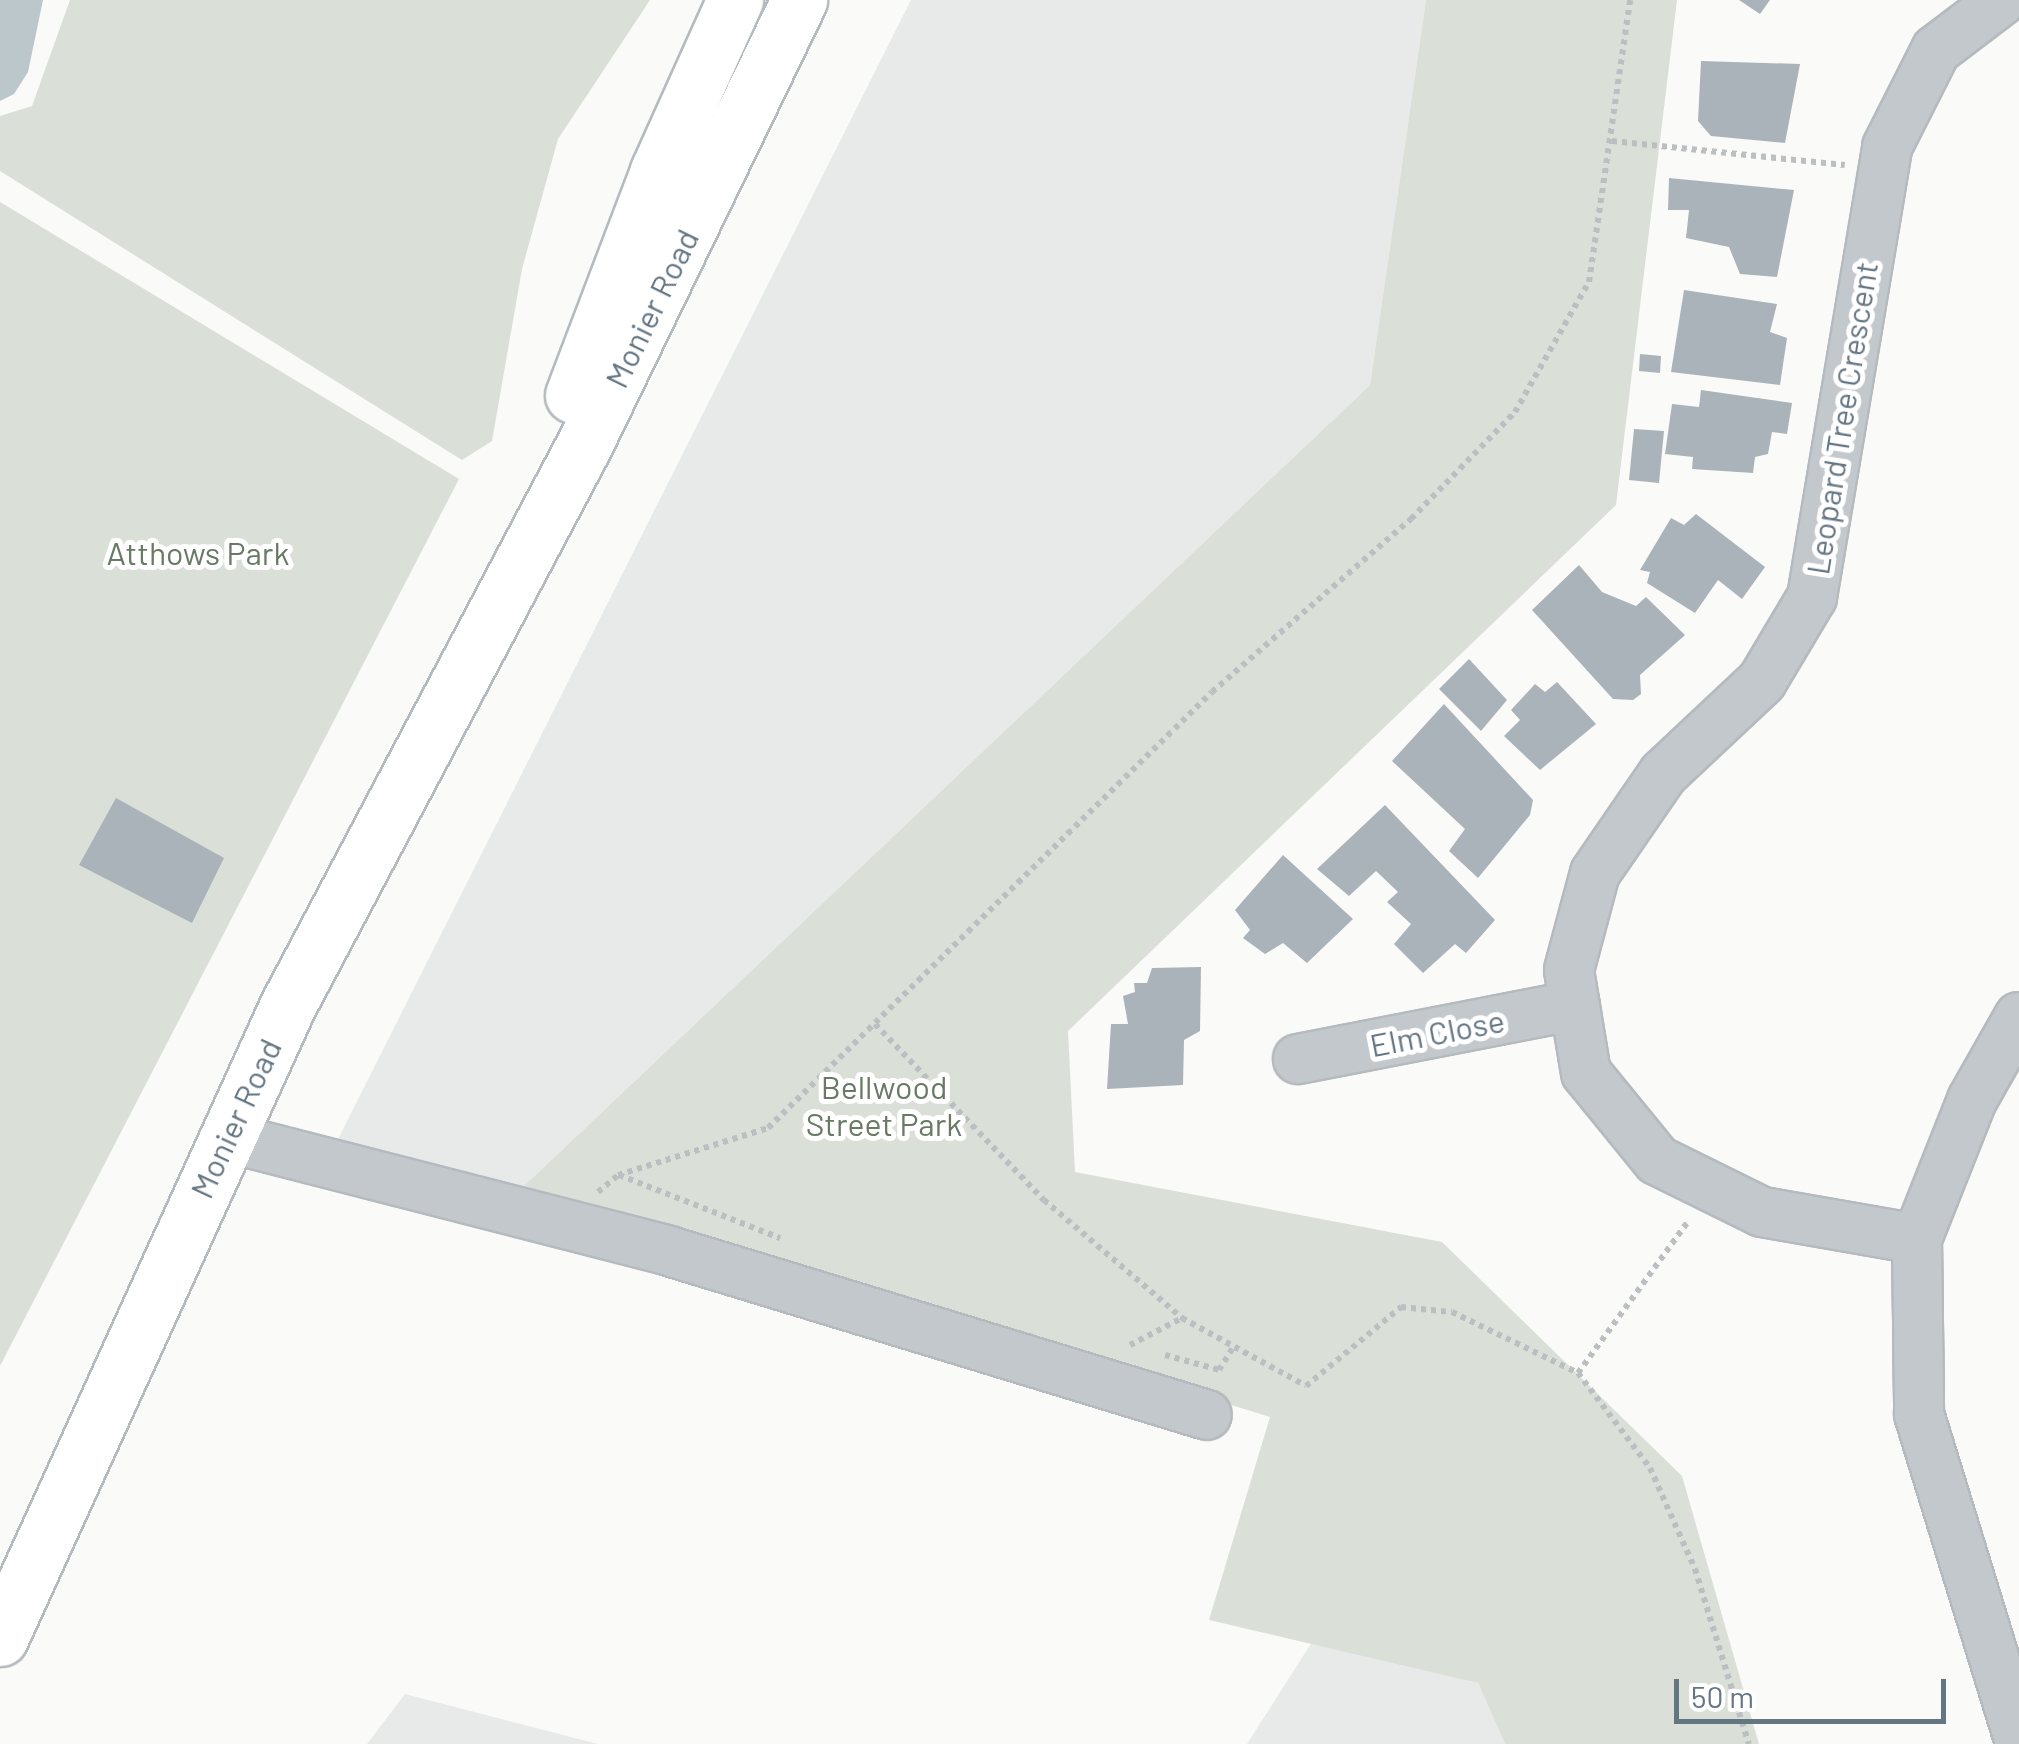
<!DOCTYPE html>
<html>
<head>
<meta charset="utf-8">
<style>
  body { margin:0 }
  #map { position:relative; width:2019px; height:1744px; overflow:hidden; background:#fafaf8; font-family:Barlow,sans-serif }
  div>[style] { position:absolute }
  .built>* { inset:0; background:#e8e9e9 }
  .green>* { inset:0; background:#dadfd7 }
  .water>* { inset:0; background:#bbc7cb }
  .building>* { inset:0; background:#aab3b9 }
  .path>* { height:6px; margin-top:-3px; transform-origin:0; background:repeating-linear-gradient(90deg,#bbbfc2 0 5px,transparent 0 10px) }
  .roads { filter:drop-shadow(2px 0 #b5babe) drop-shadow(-2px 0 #b5babe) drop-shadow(0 2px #b5babe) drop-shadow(0 -2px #b5babe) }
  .minor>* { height:48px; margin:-24px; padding:0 24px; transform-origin:24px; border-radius:24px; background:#c3c8cc }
  .major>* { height:55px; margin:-27.5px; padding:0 27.5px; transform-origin:27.5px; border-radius:27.5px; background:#fff }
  span { translate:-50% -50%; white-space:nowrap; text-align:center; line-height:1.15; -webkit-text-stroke:10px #fff; paint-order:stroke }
  .street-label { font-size:32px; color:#657683 }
  .park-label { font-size:32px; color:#687a64 }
  .scale { position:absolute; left:1674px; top:1679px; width:272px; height:45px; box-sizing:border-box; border:5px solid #657683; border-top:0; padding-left:12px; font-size:30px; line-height:35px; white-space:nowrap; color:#657683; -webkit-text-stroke:8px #fff; paint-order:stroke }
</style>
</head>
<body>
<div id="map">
  <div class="built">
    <i style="clip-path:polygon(911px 0,1426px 0,1370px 385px,524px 1186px,333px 1149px)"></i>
    <i style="clip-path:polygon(1312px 1642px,1478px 1683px,1505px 1744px,1247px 1744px)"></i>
    <i style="clip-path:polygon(405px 1694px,598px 1744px,367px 1744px)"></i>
  </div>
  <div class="green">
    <i style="clip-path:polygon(70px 0,650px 0,558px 139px,522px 269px,492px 441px,462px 460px,0 171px,0 116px,32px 106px)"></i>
    <i style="clip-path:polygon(1426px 0,1677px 0,1616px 505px,1068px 1031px,1075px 1172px,1442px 1242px,1682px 1476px,1759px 1744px,1505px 1744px,1478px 1683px,1209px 1620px,1270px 1417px,524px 1186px,1370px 385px)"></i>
    <i style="clip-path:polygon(0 202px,459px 479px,0 1366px)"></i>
  </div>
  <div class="water">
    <i style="clip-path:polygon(0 0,43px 0,28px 72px,14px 94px,0 101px)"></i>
  </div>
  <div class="building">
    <i style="clip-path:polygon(1739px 0,1770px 0,1760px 14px)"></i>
    <i style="clip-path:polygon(1701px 61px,1800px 64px,1785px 143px,1711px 136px,1698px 121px)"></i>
    <i style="clip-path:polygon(1669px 178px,1794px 190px,1777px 277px,1740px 274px,1729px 247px,1686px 238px,1689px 210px,1668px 210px)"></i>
    <i style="clip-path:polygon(1684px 290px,1777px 304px,1770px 332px,1787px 338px,1780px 385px,1671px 372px)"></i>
    <i style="clip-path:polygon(1640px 354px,1661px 356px,1660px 373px,1639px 371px)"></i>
    <i style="clip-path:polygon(1701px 390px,1792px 403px,1787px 434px,1772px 432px,1768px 454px,1755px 457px,1753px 473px,1692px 469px,1693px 457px,1665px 454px,1672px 404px,1699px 407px)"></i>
    <i style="clip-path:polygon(1634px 429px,1664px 431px,1659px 483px,1629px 480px)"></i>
    <i style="clip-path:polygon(1696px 514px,1765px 567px,1742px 599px,1718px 580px,1695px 613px,1647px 583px,1650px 572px,1640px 570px,1671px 518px,1684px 525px)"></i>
    <i style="clip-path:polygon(1579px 565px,1602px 592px,1636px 606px,1646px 597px,1685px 635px,1640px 675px,1641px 694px,1633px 700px,1613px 699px,1532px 610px)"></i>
    <i style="clip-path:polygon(1469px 659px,1507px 700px,1481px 731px,1439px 689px)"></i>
    <i style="clip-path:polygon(1557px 682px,1596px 724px,1540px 770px,1504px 736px,1520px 720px,1511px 710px,1535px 684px,1545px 692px)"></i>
    <i style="clip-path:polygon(1444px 704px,1533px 800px,1530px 815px,1478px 878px,1449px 851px,1465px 829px,1392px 761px)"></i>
    <i style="clip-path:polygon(116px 798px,224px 858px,192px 923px,79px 865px)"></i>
    <i style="clip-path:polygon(1385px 805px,1495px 920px,1466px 953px,1455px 944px,1423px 973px,1394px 944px,1411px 924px,1387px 902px,1398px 892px,1376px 871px,1349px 896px,1317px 869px)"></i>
    <i style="clip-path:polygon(1283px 855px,1353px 919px,1307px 963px,1283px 943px,1265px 954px,1243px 938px,1250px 930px,1235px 910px)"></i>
    <i style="clip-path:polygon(1201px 967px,1200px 1031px,1184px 1040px,1183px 1085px,1107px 1089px,1111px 1024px,1128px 1024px,1123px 996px,1135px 992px,1134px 983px,1147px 983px,1152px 968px)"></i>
  </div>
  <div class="path">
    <i style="left:1612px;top:141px;width:234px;rotate:5.9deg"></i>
    <i style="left:875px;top:1024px;width:244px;rotate:46.2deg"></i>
    <i style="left:1044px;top:1200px;width:182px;rotate:40.5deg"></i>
    <i style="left:1182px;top:1318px;width:141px;rotate:28.7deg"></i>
    <i style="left:1306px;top:1386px;width:124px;rotate:-39.7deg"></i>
    <i style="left:1401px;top:1307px;width:51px;rotate:5.6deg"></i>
    <i style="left:1452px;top:1312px;width:140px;rotate:25.8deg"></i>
    <i style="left:1578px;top:1373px;width:119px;rotate:52.8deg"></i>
    <i style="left:1650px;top:1468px;width:111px;rotate:66deg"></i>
    <i style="left:1695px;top:1569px;width:183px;rotate:72.9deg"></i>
    <i style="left:619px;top:1175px;width:173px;rotate:21.4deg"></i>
    <i style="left:598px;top:1192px;width:26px;rotate:-40deg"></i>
    <i style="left:618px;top:1175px;width:157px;rotate:-17.4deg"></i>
    <i style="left:768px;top:1128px;width:622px;rotate:-44.48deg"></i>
    <i style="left:1212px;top:692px;width:264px;rotate:-41deg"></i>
    <i style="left:1411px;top:519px;width:149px;rotate:-45.8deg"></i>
    <i style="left:1515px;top:412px;width:150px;rotate:-60.4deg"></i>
    <i style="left:1589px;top:282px;width:285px;rotate:-81.7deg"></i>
    <i style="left:1130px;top:1345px;width:59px;rotate:-27.4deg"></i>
    <i style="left:1165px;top:1355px;width:56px;rotate:15.5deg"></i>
    <i style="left:1219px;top:1370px;width:28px;rotate:-58deg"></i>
    <i style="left:1578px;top:1373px;width:189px;rotate:-54deg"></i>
  </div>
  <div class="roads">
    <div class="minor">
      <i style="left:2019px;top:1017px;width:95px;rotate:119.5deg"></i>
      <i style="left:1972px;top:1100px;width:149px;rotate:111.6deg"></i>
      <i style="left:1917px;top:1239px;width:175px;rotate:89.3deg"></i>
      <i style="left:1919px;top:1414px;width:341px;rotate:72.9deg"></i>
      <i style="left:1298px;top:1059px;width:282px;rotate:-11deg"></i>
      <i style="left:226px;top:1137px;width:457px;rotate:14.4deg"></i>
      <i style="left:669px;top:1251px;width:562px;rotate:16.95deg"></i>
      <i style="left:1917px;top:1239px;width:157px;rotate:-170.1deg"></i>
      <i style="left:1762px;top:1212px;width:117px;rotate:-153.7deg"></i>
      <i style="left:1657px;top:1160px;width:112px;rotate:-129.2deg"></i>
      <i style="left:1586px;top:1073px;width:104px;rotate:-99.4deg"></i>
      <i style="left:1569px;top:970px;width:100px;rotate:-75deg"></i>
      <i style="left:1595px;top:873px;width:120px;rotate:-55.5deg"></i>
      <i style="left:1663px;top:774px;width:136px;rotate:-43.2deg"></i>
      <i style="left:1762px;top:681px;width:98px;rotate:-59.2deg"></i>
      <i style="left:1812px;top:597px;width:456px;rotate:-80.5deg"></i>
      <i style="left:1887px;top:147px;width:109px;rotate:-63.2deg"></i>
      <i style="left:1936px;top:50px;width:83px;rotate:-37.1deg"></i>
    </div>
    <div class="major">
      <i style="left:573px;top:395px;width:240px;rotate:-69.2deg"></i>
      <i style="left:658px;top:171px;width:188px;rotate:-65.8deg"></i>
      <i style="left:0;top:1638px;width:695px;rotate:-65.54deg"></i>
      <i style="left:288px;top:1005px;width:636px;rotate:-62.14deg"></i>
      <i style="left:585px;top:443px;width:492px;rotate:-64.2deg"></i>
    </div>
  </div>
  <div class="street-label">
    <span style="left:651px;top:308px;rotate:-64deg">Monier Road</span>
    <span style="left:1841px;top:418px;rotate:-81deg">Leopard Tree Crescent</span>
    <span style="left:1437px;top:1032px;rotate:-11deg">Elm Close</span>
    <span style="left:235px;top:1118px;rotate:-65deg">Monier Road</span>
  </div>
  <div class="park-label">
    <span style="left:198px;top:552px">Atthows Park</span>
    <span style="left:884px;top:1105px">Bellwood<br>Street Park</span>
  </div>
  <div class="scale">50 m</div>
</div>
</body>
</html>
